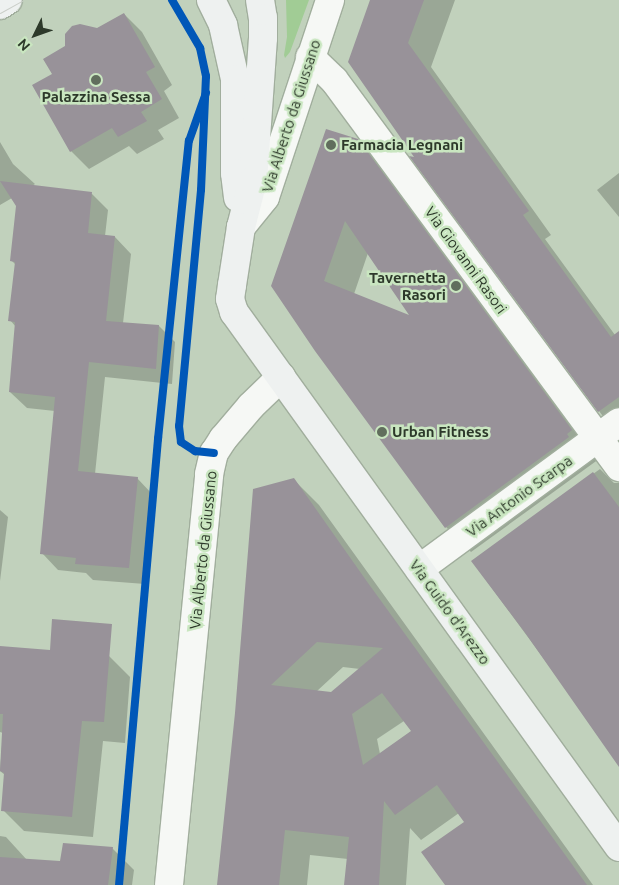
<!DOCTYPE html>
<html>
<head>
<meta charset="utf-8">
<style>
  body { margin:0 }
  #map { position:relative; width:619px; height:885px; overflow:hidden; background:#c1d1bc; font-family:Ubuntu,sans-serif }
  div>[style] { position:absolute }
  .green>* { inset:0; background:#a1cc95 }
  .shadow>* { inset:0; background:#0003 }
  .building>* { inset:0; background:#989299 }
  .roads { filter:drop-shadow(1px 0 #a1ae9d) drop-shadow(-1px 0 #a1ae9d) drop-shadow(0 1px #a1ae9d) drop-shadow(0 -1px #a1ae9d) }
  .street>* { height:28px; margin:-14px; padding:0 14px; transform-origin:14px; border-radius:14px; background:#f6f8f5 }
  .secondary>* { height:28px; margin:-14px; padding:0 14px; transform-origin:14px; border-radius:14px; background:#eef1f0 }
  .tram>* { height:1px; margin:-0.5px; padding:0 0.5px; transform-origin:0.5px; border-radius:0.5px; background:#cacec8 }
  .cycleway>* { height:8px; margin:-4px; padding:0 4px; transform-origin:4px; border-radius:4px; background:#0057b8 }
  .dots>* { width:14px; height:14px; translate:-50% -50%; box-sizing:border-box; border:2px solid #c9e6c0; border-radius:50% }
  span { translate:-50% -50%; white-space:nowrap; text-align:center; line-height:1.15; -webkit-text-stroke:5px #c9e6c0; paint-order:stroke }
  .poi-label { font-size:15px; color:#2d392a; font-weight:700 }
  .left { translate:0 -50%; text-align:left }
  .right { translate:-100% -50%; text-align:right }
  .street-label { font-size:15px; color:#2d392a }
  .north { position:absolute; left:10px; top:10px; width:50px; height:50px; -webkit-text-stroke:4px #c9e6c0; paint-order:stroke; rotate:228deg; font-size:14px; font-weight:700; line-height:20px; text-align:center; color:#2d392a }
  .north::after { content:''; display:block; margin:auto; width:18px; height:22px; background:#2d392a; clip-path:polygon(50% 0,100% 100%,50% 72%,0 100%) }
</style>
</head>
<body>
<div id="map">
  <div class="green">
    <i style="clip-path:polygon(286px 0,309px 0,290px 52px,285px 58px,284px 55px,287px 37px)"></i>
  </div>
  <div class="shadow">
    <i style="clip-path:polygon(371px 0,455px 0,431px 67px,551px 235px,545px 239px,615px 335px,619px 332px,619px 432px,602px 415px,412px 158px,417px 159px)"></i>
    <i style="clip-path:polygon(124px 14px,142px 32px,172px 85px,164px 91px,179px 118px,158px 130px,164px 139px,137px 154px,129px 146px,89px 169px,71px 151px,54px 74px,97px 29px)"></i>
    <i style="clip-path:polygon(evenodd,358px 141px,384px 167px,599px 459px,471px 552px,446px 527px,273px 285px,358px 141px,368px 253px,412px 317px,354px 294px,368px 253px)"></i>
    <i style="clip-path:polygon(0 142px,13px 164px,35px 184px,32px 186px,92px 194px,108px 210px,105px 236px,115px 237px,131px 254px,123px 323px,159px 326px,175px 342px,172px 384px,105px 377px,95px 474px,137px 478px,153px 495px,145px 584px,93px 580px,86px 573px,58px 570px,42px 553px,55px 411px,27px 408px,10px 392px,16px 327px,10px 320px,16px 265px,12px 261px,17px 205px,12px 198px,0 205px)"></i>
    <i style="clip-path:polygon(619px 173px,619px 217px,597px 190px)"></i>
    <i style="clip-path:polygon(600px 469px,614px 483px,619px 483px,619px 761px,472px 561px)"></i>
    <i style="clip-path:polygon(evenodd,293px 479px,319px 505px,593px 885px,446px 885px,465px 822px,459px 813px,421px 840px,410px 828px,406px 885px,345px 885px,348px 859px,310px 855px,307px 885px,218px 885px,293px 479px,343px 667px,360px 669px,332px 693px,317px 691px,343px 667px,293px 479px,404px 721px,412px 731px,380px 754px,377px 739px,404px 721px)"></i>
    <i style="clip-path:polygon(0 510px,8px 517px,0 581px)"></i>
    <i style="clip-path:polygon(0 647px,109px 656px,130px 677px,125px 743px,103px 741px,93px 837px,24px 831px,3px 810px,5px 775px,0 771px,3px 733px,0 732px)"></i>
    <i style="clip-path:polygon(0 836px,6px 837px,27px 860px,61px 862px,112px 848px,134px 870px,132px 885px,0 885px)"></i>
  </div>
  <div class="building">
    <i style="clip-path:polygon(370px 0,424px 0,408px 43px,529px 211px,523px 215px,611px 337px,619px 331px,619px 397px,598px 412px,409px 156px,414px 157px,348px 62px)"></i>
    <i style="clip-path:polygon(124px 13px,155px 67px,146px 72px,162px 99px,141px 112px,147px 121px,118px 137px,112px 128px,70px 152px,32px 85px,52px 74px,43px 59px,65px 46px,65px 34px,72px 26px,80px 24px,97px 28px)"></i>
    <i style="clip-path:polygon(evenodd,326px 129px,358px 139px,572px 430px,567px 434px,569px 437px,445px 528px,315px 351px,271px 286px,326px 129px,345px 221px,409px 315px,324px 281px,345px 221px)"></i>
    <i style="clip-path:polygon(0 181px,92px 192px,88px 233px,115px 236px,106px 321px,159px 325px,156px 369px,89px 362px,78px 471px,138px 477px,129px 568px,75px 564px,76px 558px,40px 554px,55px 397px,9px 392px,15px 322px,8px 321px,15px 262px,10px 261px,16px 206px)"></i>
    <i style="clip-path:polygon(593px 472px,619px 507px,619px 767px,526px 634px,471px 561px)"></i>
    <i style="clip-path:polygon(evenodd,294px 478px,368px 583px,587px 885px,445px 885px,421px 852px,464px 822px,437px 785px,395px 815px,384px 801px,379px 885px,344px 885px,349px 837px,285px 830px,279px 885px,217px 885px,235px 713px,253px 489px,294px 478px,317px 642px,383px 648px,331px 692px,271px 685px,317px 642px,294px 478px,382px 693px,411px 731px,363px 765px,352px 714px,382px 693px)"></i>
    <i style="clip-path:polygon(52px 619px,112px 624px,104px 722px,82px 721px,72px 817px,1px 811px,4px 773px,0 771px,3px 714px,0 714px,0 646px,50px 650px)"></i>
    <i style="clip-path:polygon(63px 843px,113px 847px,108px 885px,0 885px,0 857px,60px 861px)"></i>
  </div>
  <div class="roads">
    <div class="street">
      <i style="left:310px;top:57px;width:33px;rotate:44deg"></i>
      <i style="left:334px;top:80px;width:481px;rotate:53.6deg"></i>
      <i style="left:241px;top:227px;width:38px;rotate:-51deg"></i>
      <i style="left:265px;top:197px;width:207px;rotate:-71.7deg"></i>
      <i style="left:419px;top:569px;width:248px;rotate:-36.3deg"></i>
      <i style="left:169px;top:885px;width:413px;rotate:-84.4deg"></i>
      <i style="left:209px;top:474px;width:22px;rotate:-77deg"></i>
      <i style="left:214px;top:453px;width:17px;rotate:-57deg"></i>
      <i style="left:223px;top:439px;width:43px;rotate:-49.7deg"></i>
      <i style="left:251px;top:406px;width:42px;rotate:-44deg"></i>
    </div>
    <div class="secondary">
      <i style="left:211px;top:0;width:28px;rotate:64deg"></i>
      <i style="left:223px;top:25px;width:55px;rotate:77.5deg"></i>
      <i style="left:235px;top:79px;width:94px;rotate:90deg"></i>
      <i style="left:235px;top:173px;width:25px;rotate:83deg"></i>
      <i style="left:260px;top:0;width:18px;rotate:81deg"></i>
      <i style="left:263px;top:18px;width:20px;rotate:90deg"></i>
      <i style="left:263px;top:38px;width:142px;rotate:94deg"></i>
      <i style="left:253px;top:180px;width:49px;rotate:104.3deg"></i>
      <i style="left:241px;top:227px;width:59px;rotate:98.8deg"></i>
      <i style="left:232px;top:285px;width:14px;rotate:98deg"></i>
      <i style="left:230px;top:299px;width:14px;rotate:73deg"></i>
      <i style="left:234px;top:312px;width:659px;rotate:54.26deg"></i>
      <i style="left:0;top:5px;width:9px;rotate:-32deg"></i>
    </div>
  </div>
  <div class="tram">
    <i style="left:0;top:13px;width:26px;rotate:-29deg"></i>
  </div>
  <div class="cycleway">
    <i style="left:172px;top:0;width:56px;rotate:59.7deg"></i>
    <i style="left:200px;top:48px;width:29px;rotate:78deg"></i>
    <i style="left:206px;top:76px;width:114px;rotate:92.5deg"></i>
    <i style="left:201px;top:190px;width:237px;rotate:95.3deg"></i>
    <i style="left:179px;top:426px;width:16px;rotate:83deg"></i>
    <i style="left:181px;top:442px;width:17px;rotate:33deg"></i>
    <i style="left:195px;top:451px;width:19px;rotate:6deg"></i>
    <i style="left:119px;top:885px;width:448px;rotate:-85deg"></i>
    <i style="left:158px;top:439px;width:300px;rotate:-84.1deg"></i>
    <i style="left:189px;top:141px;width:51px;rotate:-70.5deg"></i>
  </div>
  <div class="dots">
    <i style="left:96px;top:80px;background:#616e5d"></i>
    <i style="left:331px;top:145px;background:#616e5d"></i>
    <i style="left:456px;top:286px;background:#616e5d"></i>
    <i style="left:382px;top:432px;background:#616e5d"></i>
  </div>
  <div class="poi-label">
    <span style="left:96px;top:97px">Palazzina Sessa</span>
    <span class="left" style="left:341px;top:145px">Farmacia Legnani</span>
    <span class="right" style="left:446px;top:286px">Tavernetta<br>Rasori</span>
    <span class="left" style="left:392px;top:432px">Urban Fitness</span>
  </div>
  <div class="street-label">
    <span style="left:291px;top:116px;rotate:-72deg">Via Alberto da Giussano</span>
    <span style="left:466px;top:260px;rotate:54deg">Via Giovanni Rasori</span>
    <span style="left:519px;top:496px;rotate:-36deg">Via Antonio Scarpa</span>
    <span style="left:203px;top:550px;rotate:-84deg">Via Alberto da Giussano</span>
    <span style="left:450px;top:612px;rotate:54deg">Via Guido d'Arezzo</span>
  </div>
  <div class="north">N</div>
</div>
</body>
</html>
